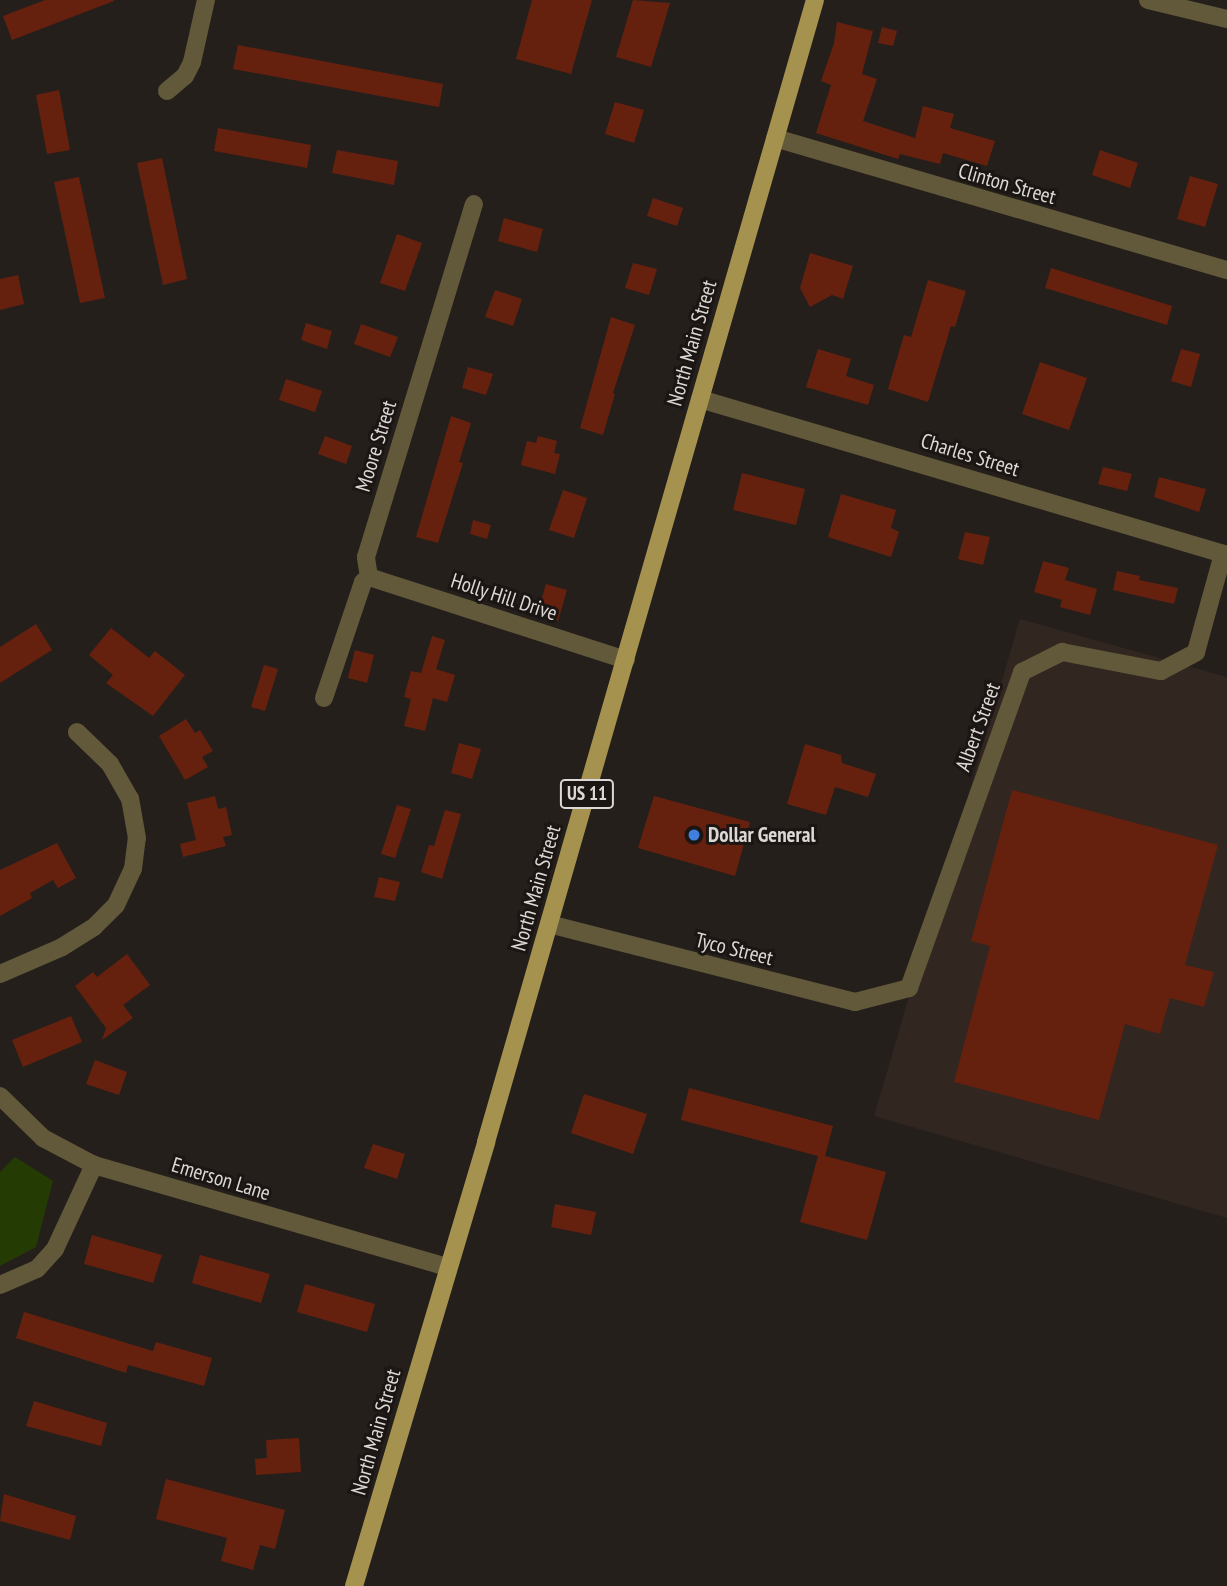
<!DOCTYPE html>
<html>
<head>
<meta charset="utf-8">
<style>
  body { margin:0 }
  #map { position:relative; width:1227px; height:1586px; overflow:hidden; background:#251f1c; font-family:"PT Sans Narrow",sans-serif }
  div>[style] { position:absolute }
  .built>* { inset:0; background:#312620 }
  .green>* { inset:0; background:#243c03 }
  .building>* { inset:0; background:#66200e }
  .minor>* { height:18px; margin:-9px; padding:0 9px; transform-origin:9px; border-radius:9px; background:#62593a }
  .major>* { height:18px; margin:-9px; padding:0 9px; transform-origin:9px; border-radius:9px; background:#a5924f }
  .dots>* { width:19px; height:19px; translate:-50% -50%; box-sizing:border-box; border:4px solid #1b1613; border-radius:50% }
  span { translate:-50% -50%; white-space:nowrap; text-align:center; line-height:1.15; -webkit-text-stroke:6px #1b1613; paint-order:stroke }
  .shield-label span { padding:2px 5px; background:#1b1613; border:2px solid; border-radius:5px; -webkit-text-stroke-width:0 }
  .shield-label { font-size:19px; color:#dcd8d6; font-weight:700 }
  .street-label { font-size:21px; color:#dcd8d6 }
  .poi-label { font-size:21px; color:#dcd8d6; font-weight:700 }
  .left { translate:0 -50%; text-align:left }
</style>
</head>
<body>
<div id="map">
  <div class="built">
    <i style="clip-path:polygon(1020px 619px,1227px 677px,1227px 1218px,874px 1116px)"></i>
  </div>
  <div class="green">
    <i style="clip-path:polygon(15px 1157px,53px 1181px,36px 1247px,0 1266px,0 1172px)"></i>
  </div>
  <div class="building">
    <i style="clip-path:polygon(45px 0,114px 0,114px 1px,12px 40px,3px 16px)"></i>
    <i style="clip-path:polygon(532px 0,592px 0,571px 74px,516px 59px)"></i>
    <i style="clip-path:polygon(633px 0,670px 3px,651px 67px,616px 57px)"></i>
    <i style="clip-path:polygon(837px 22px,873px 31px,862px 74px,877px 79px,863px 121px,915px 138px,923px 106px,954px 114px,950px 128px,995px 141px,987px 166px,943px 153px,940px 164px,900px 154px,898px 159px,816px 133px,831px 85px,821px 81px,834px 43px)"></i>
    <i style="clip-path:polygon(882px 27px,897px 31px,893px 46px,878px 43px)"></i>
    <i style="clip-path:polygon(238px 45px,443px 84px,439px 107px,233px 69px)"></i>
    <i style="clip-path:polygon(59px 90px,70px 150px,47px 154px,36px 95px)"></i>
    <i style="clip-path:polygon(615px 102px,644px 110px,634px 143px,605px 134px)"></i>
    <i style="clip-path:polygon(218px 128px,311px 145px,307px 168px,214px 151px)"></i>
    <i style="clip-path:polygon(337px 150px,398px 161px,394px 185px,332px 173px)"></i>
    <i style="clip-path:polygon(1100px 150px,1138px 163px,1130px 188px,1092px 175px)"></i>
    <i style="clip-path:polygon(162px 158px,187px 279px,163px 285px,137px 163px)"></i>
    <i style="clip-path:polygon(1190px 176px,1218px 184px,1205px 227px,1177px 219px)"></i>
    <i style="clip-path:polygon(79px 177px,105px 298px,80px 303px,54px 182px)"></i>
    <i style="clip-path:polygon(653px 198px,683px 208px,677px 226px,647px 216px)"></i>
    <i style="clip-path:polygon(504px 218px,543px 229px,537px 252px,498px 241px)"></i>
    <i style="clip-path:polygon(397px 234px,422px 243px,405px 291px,380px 283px)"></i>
    <i style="clip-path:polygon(810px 253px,853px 266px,843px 299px,832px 295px,810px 307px,800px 288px)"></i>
    <i style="clip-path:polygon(633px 263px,657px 269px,649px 295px,625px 288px)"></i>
    <i style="clip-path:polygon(1051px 268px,1172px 306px,1167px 325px,1045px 288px)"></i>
    <i style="clip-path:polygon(18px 275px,24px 304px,0 310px,0 279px)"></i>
    <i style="clip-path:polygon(928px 280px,966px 291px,955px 327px,951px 326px,928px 402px,888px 389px,904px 335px,911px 337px)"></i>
    <i style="clip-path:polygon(495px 290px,522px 299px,513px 326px,485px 317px)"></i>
    <i style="clip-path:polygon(611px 317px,635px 325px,613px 393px,615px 394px,603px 435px,580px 428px)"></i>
    <i style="clip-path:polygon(306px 323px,332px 331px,327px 349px,301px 340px)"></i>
    <i style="clip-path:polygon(361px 324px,398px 337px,390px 357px,354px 344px)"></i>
    <i style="clip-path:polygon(818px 349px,851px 359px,846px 376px,874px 385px,868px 405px,806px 387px)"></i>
    <i style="clip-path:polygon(1181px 349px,1200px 354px,1191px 387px,1171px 381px)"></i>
    <i style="clip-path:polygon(1040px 362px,1087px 378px,1069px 430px,1022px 414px)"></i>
    <i style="clip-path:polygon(468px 367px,493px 374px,486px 395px,462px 388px)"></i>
    <i style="clip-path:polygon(286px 379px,322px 391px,315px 412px,279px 400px)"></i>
    <i style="clip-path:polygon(451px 416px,471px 423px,459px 462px,463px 463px,438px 543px,416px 537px)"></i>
    <i style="clip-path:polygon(325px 436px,352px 446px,346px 464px,318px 454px)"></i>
    <i style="clip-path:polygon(538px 436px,557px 441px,554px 453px,560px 454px,555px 474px,521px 465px,527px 441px,536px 443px)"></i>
    <i style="clip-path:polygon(1103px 467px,1132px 474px,1127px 491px,1098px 484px)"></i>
    <i style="clip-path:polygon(742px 473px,805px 489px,796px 525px,733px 510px)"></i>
    <i style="clip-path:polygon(1159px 477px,1206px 489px,1199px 512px,1154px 497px)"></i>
    <i style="clip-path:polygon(563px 490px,587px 498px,574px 538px,549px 530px)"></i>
    <i style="clip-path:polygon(841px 494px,896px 510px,891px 528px,899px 532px,891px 557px,828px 537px)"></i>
    <i style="clip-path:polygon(473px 520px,491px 525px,487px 539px,470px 534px)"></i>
    <i style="clip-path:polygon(965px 532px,990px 537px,983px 565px,958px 559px)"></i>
    <i style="clip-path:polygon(1043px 561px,1069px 568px,1065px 580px,1097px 589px,1090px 615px,1060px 607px,1062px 600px,1034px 592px)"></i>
    <i style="clip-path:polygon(1117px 571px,1140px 576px,1139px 580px,1178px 588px,1174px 604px,1113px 590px)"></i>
    <i style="clip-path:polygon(546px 584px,567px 590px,558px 621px,537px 614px)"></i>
    <i style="clip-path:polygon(36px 624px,52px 650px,0 683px,0 647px)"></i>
    <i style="clip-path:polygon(111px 628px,149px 658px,155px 651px,185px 675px,153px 716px,106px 683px,113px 675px,89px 655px)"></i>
    <i style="clip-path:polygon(432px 636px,445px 640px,436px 669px,455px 675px,447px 702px,433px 698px,425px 731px,404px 726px,411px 699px,404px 697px,411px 671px,421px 673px)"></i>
    <i style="clip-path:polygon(355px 650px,374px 655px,367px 683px,348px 678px)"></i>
    <i style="clip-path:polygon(264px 665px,278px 669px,265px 711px,251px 707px)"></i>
    <i style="clip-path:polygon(186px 719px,195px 733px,200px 730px,213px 751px,202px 757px,208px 767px,185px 780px,159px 736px)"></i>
    <i style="clip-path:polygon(459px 743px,481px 749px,472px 779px,451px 773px)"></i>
    <i style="clip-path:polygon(805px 744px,841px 755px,842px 763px,876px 774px,868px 797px,835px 787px,826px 815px,787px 804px)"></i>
    <i style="clip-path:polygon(1012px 790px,1218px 845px,1185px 965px,1214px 972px,1204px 1007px,1170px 998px,1160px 1034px,1125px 1024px,1099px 1120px,954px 1082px,990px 946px,971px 941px)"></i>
    <i style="clip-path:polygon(215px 796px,218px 809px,226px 807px,232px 835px,223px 837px,226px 846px,183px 857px,180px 844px,196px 840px,187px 803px)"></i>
    <i style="clip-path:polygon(654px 796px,750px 822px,735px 876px,638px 848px)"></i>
    <i style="clip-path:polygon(397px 805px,411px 809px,395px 858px,381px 854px)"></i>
    <i style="clip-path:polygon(445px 810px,461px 814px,442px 879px,421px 872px,429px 845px,434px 846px)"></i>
    <i style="clip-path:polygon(57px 843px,76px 878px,58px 888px,53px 880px,30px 893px,32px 898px,0 916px,0 870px)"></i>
    <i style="clip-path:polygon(379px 877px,400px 882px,395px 901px,374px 897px)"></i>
    <i style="clip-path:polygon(127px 954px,150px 985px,123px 1005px,133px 1018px,102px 1040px,106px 1028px,75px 986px,93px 972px,97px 977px)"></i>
    <i style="clip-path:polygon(71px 1016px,82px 1042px,23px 1067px,12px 1040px)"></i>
    <i style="clip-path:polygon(95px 1060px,127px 1072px,119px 1095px,86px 1084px)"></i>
    <i style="clip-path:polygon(689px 1088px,833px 1126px,825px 1156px,886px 1172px,867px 1240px,800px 1222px,818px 1156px,681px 1120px)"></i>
    <i style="clip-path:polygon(584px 1094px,647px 1114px,633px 1154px,571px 1133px)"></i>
    <i style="clip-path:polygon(373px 1144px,405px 1154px,397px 1179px,364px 1168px)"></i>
    <i style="clip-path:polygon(555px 1204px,596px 1212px,591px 1235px,551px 1227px)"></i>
    <i style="clip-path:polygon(92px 1235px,162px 1255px,153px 1283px,84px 1264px)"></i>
    <i style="clip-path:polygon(200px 1255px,270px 1274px,261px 1303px,192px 1283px)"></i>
    <i style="clip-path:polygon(305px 1284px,375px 1304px,367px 1332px,297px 1312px)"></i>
    <i style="clip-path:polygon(24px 1312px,153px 1351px,156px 1342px,212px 1358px,204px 1386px,128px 1365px,126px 1373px,16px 1338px)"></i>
    <i style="clip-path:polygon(34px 1401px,107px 1423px,101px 1446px,26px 1426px)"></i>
    <i style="clip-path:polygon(299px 1438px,301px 1472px,256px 1475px,255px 1459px,267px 1458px,266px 1440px)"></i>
    <i style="clip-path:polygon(166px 1479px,285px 1510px,275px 1549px,260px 1545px,253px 1570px,221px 1561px,227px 1538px,156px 1519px)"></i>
    <i style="clip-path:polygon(4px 1494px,76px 1516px,70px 1540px,0 1521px)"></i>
  </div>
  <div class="minor">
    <i style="left:1148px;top:0;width:81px;rotate:13.5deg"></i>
    <i style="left:167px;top:91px;width:23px;rotate:-40deg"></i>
    <i style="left:185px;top:76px;width:16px;rotate:-63deg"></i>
    <i style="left:192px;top:62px;width:64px;rotate:-77.3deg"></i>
    <i style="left:775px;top:138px;width:471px;rotate:16.3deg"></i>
    <i style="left:700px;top:399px;width:550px;rotate:16.49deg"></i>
    <i style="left:369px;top:577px;width:20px;rotate:-99deg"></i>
    <i style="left:366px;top:557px;width:369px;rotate:-73deg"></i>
    <i style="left:369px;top:577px;width:270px;rotate:17.9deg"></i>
    <i style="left:324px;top:698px;width:122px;rotate:-71.4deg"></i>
    <i style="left:363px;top:582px;width:8px;rotate:-40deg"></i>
    <i style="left:549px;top:924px;width:316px;rotate:14.3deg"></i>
    <i style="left:855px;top:1002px;width:56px;rotate:-14.5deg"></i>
    <i style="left:909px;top:988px;width:336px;rotate:-70.3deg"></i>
    <i style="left:1022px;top:672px;width:45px;rotate:-26.6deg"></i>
    <i style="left:1062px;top:652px;width:101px;rotate:10.9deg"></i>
    <i style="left:1161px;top:671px;width:40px;rotate:-28deg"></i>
    <i style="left:1196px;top:652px;width:102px;rotate:-74.6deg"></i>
    <i style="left:0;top:974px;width:68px;rotate:-23.5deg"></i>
    <i style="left:62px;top:947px;width:38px;rotate:-32deg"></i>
    <i style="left:94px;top:927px;width:31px;rotate:-45deg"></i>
    <i style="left:116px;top:905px;width:40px;rotate:-65deg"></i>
    <i style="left:133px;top:869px;width:31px;rotate:-83deg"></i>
    <i style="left:137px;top:838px;width:40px;rotate:-100deg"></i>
    <i style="left:130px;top:799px;width:40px;rotate:-119.7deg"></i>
    <i style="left:110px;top:764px;width:46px;rotate:-135.9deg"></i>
    <i style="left:0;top:1096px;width:60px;rotate:44.3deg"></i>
    <i style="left:43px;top:1138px;width:58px;rotate:27.9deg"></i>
    <i style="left:94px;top:1165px;width:368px;rotate:16.1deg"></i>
    <i style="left:0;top:1285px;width:40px;rotate:-23.4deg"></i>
    <i style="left:37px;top:1269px;width:27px;rotate:-48deg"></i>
    <i style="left:55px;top:1249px;width:93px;rotate:-65.1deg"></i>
  </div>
  <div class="major">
    <i style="left:354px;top:1586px;width:463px;rotate:-73.4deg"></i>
    <i style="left:486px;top:1142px;width:1188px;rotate:-73.93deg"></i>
  </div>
  <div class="dots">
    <i style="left:694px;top:835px;background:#3f7fe0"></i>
  </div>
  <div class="shield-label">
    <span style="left:587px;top:794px">US 11</span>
  </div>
  <div class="street-label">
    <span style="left:1007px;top:184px;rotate:16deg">Clinton Street</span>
    <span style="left:692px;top:343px;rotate:-74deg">North Main Street</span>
    <span style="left:376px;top:446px;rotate:-73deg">Moore Street</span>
    <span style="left:970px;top:455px;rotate:17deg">Charles Street</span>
    <span style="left:504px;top:597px;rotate:18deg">Holly Hill Drive</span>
    <span style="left:978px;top:727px;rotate:-70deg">Albert Street</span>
    <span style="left:536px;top:888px;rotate:-74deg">North Main Street</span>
    <span style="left:734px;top:949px;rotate:14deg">Tyco Street</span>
    <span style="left:221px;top:1179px;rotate:17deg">Emerson Lane</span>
    <span style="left:376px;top:1432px;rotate:-74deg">North Main Street</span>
  </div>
  <div class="poi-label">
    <span class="left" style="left:708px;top:835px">Dollar General</span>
  </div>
</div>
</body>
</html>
